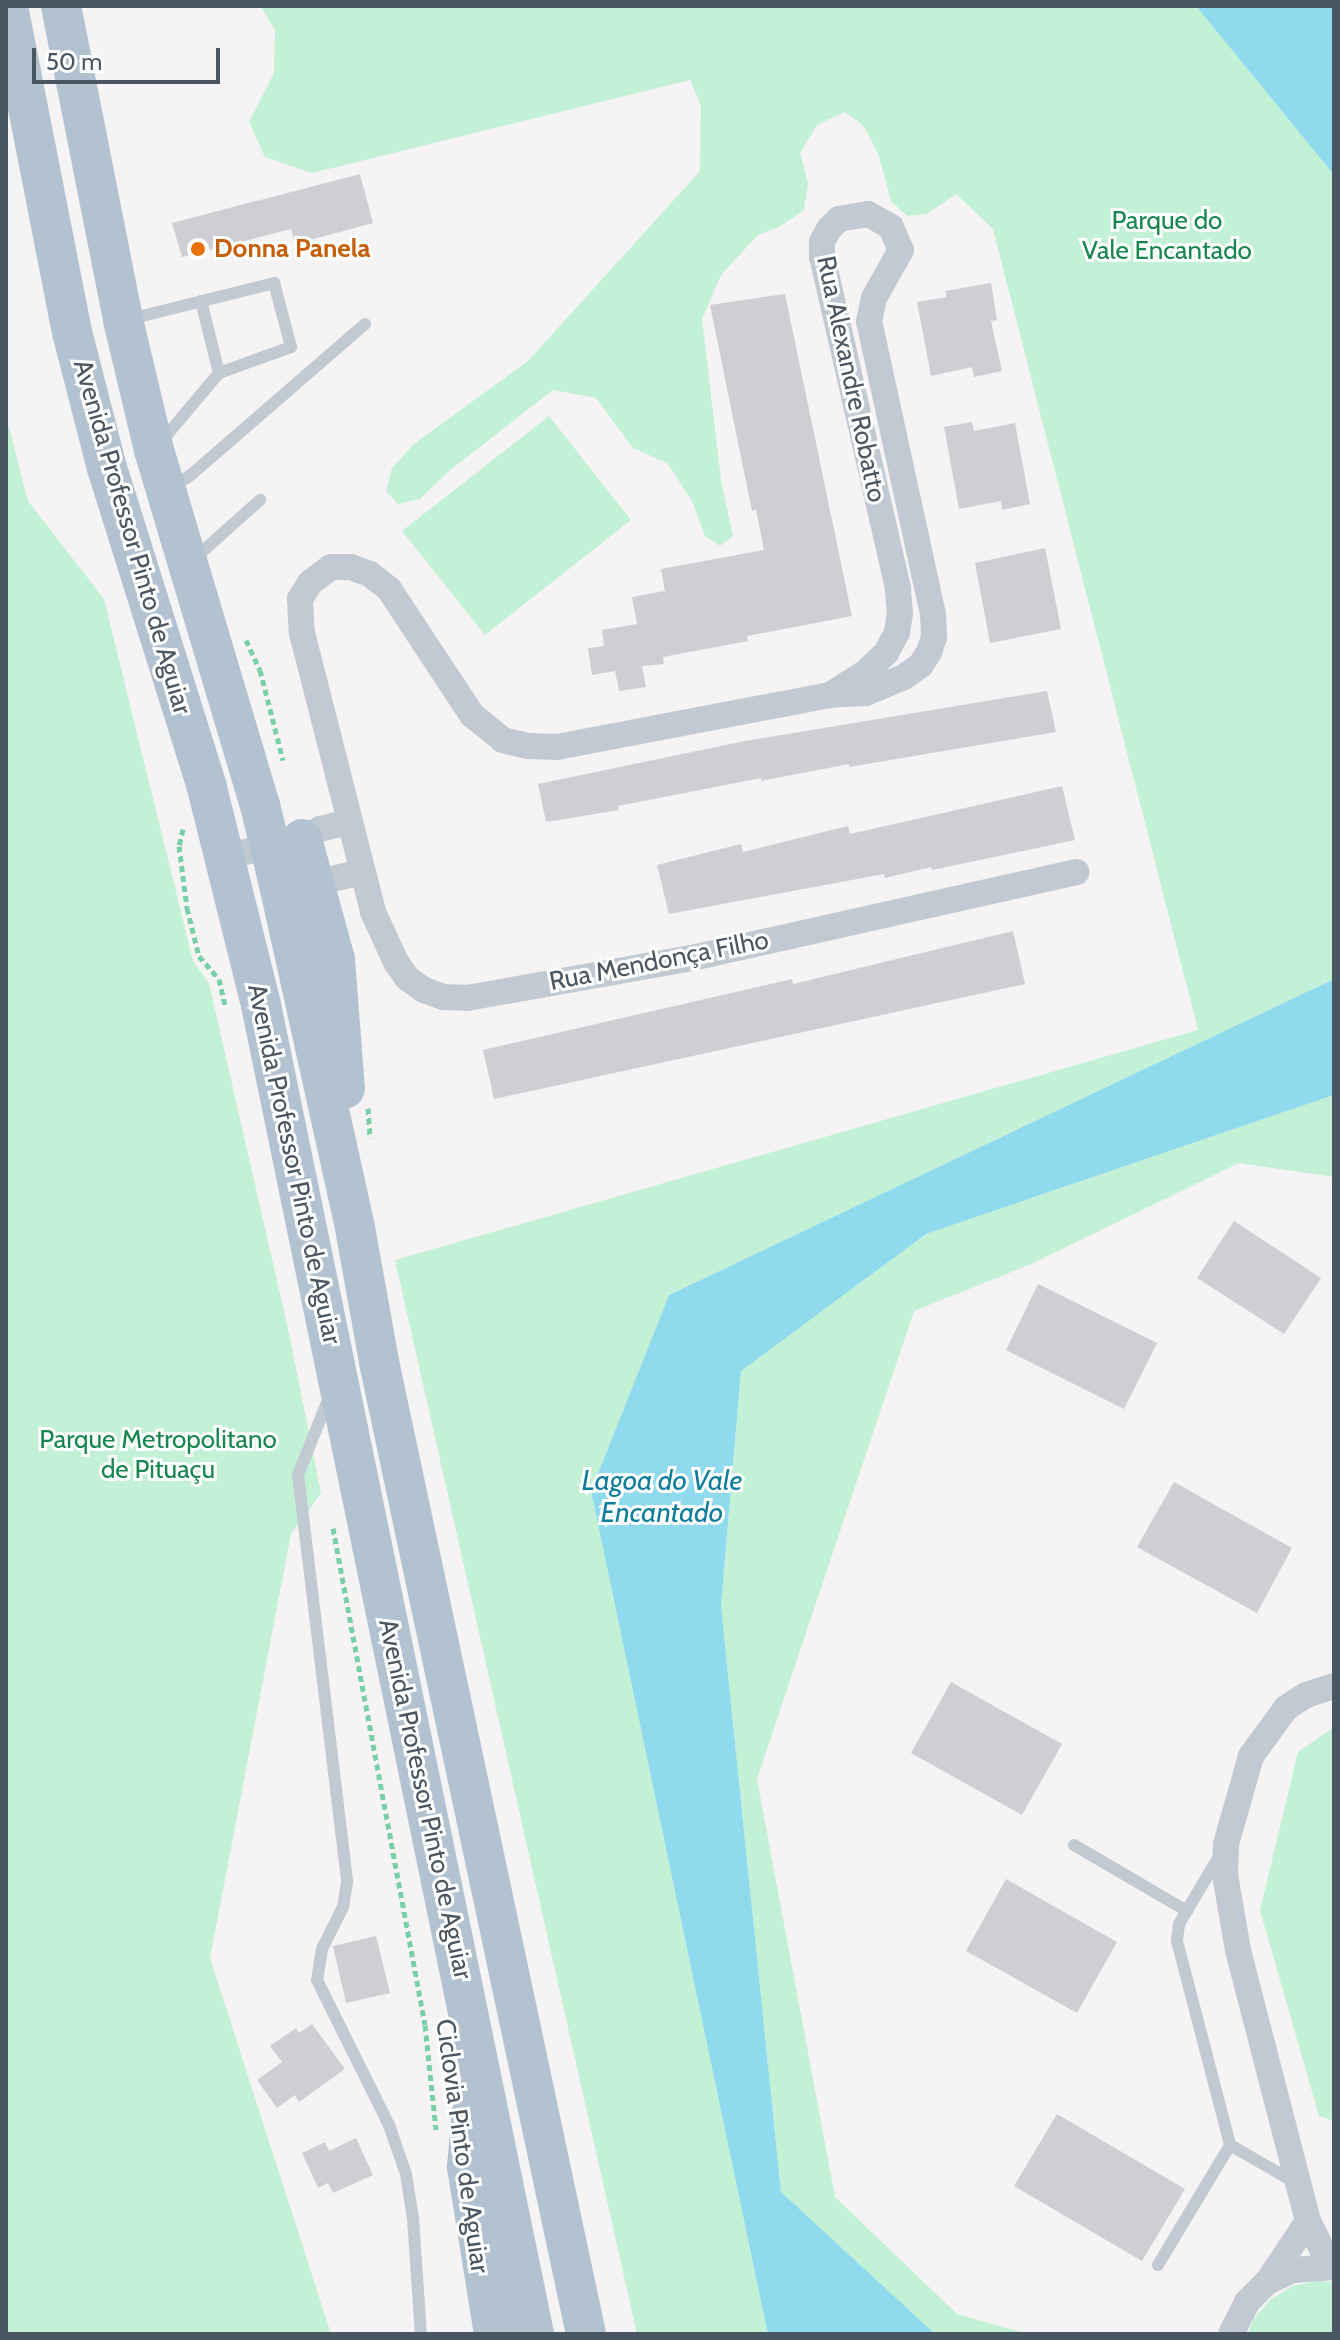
<!DOCTYPE html>
<html>
<head>
<meta charset="utf-8">
<style>
  body { margin:0 }
  #map { position:relative; width:1340px; height:2340px; overflow:hidden; background:#f5f3f3; font-family:Cabin,sans-serif }
  div>[style] { position:absolute }
  .green>* { inset:0; background:#c3f1d5 }
  .water>* { inset:0; background:#90daee }
  .building>* { inset:0; background:#cdcfd5 }
  .path>* { height:5px; margin-top:-2.5px; transform-origin:0; background:repeating-linear-gradient(90deg,#7ad0a6 0 6px,transparent 0 10px) }
  .service>* { height:12px; margin:-6px; padding:0 6px; transform-origin:6px; border-radius:6px; background:#c1cad2 }
  .minor>* { height:26px; margin:-13px; padding:0 13px; transform-origin:13px; border-radius:13px; background:#c1cad2 }
  .primary>* { height:40px; margin:-20px; padding:0 20px; transform-origin:20px; border-radius:20px; background:#b3c2d1 }
  .dots>* { width:22px; height:22px; translate:-50% -50%; box-sizing:border-box; border:4px solid #fff; border-radius:50% }
  span { translate:-50% -50%; white-space:nowrap; text-align:center; line-height:1.15; -webkit-text-stroke:6px #fff; paint-order:stroke }
  .park-label { font-size:26px; color:#17864f }
  .food-label { font-size:26px; color:#c56008; font-weight:700 }
  .left { translate:0 -50%; text-align:left }
  .street-label { font-size:26px; color:#4a5661 }
  .water-label { font-size:28px; color:#0c7c9b; font-style:italic }
  .frame { position:absolute; inset:0; border:8px solid #4a5661; pointer-events:none }
  .scale { position:absolute; left:32px; top:48px; width:188px; height:36px; box-sizing:border-box; border:4px solid #4a5661; border-top:0; padding-left:10px; font-size:24px; line-height:28px; white-space:nowrap; color:#4a5661; -webkit-text-stroke:6px #fff; paint-order:stroke }
</style>
</head>
<body>
<div id="map">
  <div class="green">
    <i style="clip-path:polygon(260px 6px,1196px 6px,1334px 175px,1334px 979px,669px 1295px,591px 1491px,767px 2330px,771px 2334px,637px 2334px,395px 1260px,1198px 1030px,993px 229px,956px 194px,927px 214px,907px 216px,891px 201px,878px 153px,863px 125px,845px 112px,817px 125px,800px 153px,808px 183px,804px 210px,779px 227px,758px 235px,721px 275px,702px 319px,721px 480px,733px 536px,720px 546px,705px 536px,692px 501px,667px 463px,633px 448px,596px 398px,553px 390px,449px 471px,420px 499px,398px 504px,386px 491px,392px 468px,414px 444px,528px 361px,700px 171px,701px 106px,690px 80px,312px 173px,265px 157px,249px 122px,274px 73px,275px 30px)"></i>
    <i style="clip-path:polygon(6px 416px,28px 501px,104px 599px,193px 961px,209px 983px,289px 1333px,321px 1493px,291px 1534px,210px 1958px,331px 2334px,6px 2334px)"></i>
    <i style="clip-path:polygon(549px 416px,631px 520px,485px 635px,402px 531px)"></i>
    <i style="clip-path:polygon(1334px 1095px,1334px 1177px,1239px 1163px,1029px 1265px,914px 1311px,757px 1779px,835px 2197px,957px 2314px,1028px 2334px,935px 2334px,781px 2193px,721px 1606px,741px 1370px,926px 1234px)"></i>
    <i style="clip-path:polygon(1334px 1727px,1334px 2121px,1319px 2116px,1260px 1910px,1298px 1752px)"></i>
    <i style="clip-path:polygon(1317px 2281px,1334px 2282px,1334px 2334px,1248px 2334px,1253px 2320px,1271px 2299px,1293px 2286px)"></i>
  </div>
  <div class="water">
    <i style="clip-path:polygon(1196px 6px,1334px 6px,1334px 175px)"></i>
    <i style="clip-path:polygon(1334px 979px,1334px 1095px,926px 1234px,741px 1371px,721px 1606px,781px 2192px,935px 2334px,771px 2334px,767px 2330px,591px 1491px,669px 1295px)"></i>
  </div>
  <div class="building">
    <i style="clip-path:polygon(360px 174px,373px 223px,295px 244px,291px 229px,182px 257px,172px 223px)"></i>
    <i style="clip-path:polygon(991px 283px,997px 320px,991px 321px,1002px 371px,974px 377px,972px 367px,931px 376px,917px 302px,947px 297px,945px 291px)"></i>
    <i style="clip-path:polygon(785px 294px,852px 616px,747px 636px,748px 641px,663px 657px,664px 664px,642px 666px,646px 687px,619px 691px,615px 671px,592px 675px,588px 648px,604px 646px,602px 630px,637px 624px,632px 597px,665px 591px,661px 569px,764px 550px,756px 510px,752px 511px,710px 305px)"></i>
    <i style="clip-path:polygon(972px 422px,974px 431px,1015px 423px,1030px 504px,1002px 510px,1001px 501px,959px 509px,944px 427px)"></i>
    <i style="clip-path:polygon(1045px 548px,1061px 629px,990px 643px,975px 563px)"></i>
    <i style="clip-path:polygon(1047px 691px,1056px 732px,849px 767px,849px 764px,761px 781px,761px 778px,618px 806px,619px 810px,546px 822px,538px 784px,745px 741px)"></i>
    <i style="clip-path:polygon(1062px 786px,1075px 840px,932px 870px,931px 867px,885px 878px,884px 874px,669px 914px,657px 865px,741px 844px,743px 852px,848px 826px,850px 834px)"></i>
    <i style="clip-path:polygon(1013px 931px,1025px 984px,494px 1099px,483px 1050px,792px 979px,793px 984px)"></i>
    <i style="clip-path:polygon(1234px 1221px,1321px 1278px,1284px 1334px,1197px 1278px)"></i>
    <i style="clip-path:polygon(1038px 1284px,1157px 1343px,1124px 1409px,1006px 1350px)"></i>
    <i style="clip-path:polygon(1174px 1482px,1292px 1548px,1257px 1613px,1137px 1547px)"></i>
    <i style="clip-path:polygon(951px 1682px,1062px 1744px,1022px 1815px,911px 1753px)"></i>
    <i style="clip-path:polygon(1006px 1879px,1117px 1942px,1077px 2013px,966px 1951px)"></i>
    <i style="clip-path:polygon(376px 1936px,390px 1993px,346px 2003px,333px 1946px)"></i>
    <i style="clip-path:polygon(312px 2024px,345px 2069px,299px 2102px,295px 2095px,277px 2108px,257px 2080px,282px 2062px,270px 2046px,296px 2028px,299px 2033px)"></i>
    <i style="clip-path:polygon(1057px 2114px,1185px 2189px,1142px 2261px,1014px 2186px)"></i>
    <i style="clip-path:polygon(356px 2138px,373px 2175px,333px 2193px,328px 2183px,318px 2188px,302px 2153px,325px 2142px,329px 2151px)"></i>
  </div>
  <div class="path">
    <i style="left:246px;top:640px;width:33px;rotate:65deg"></i>
    <i style="left:260px;top:670px;width:93px;rotate:75.7deg"></i>
    <i style="left:183px;top:829px;width:17px;rotate:103deg"></i>
    <i style="left:179px;top:846px;width:63px;rotate:82.6deg"></i>
    <i style="left:187px;top:908px;width:49px;rotate:76deg"></i>
    <i style="left:199px;top:956px;width:30px;rotate:49deg"></i>
    <i style="left:219px;top:979px;width:27px;rotate:77deg"></i>
    <i style="left:368px;top:1108px;width:30px;rotate:86deg"></i>
    <i style="left:333px;top:1528px;width:505px;rotate:79.51deg"></i>
    <i style="left:425px;top:2025px;width:105px;rotate:84deg"></i>
  </div>
  <div class="service">
    <i style="left:201px;top:301px;width:74px;rotate:76deg"></i>
    <i style="left:126px;top:320px;width:153px;rotate:-14deg"></i>
    <i style="left:274px;top:283px;width:66px;rotate:75.1deg"></i>
    <i style="left:291px;top:347px;width:77px;rotate:160.1deg"></i>
    <i style="left:219px;top:373px;width:92px;rotate:130.1deg"></i>
    <i style="left:172px;top:488px;width:24px;rotate:-35deg"></i>
    <i style="left:192px;top:474px;width:229px;rotate:-40.9deg"></i>
    <i style="left:194px;top:559px;width:89px;rotate:-41.8deg"></i>
    <i style="left:330px;top:1395px;width:86px;rotate:111.8deg"></i>
    <i style="left:298px;top:1475px;width:410px;rotate:83.1deg"></i>
    <i style="left:347px;top:1882px;width:25px;rotate:99deg"></i>
    <i style="left:343px;top:1907px;width:47px;rotate:116.6deg"></i>
    <i style="left:322px;top:1949px;width:31px;rotate:99deg"></i>
    <i style="left:317px;top:1980px;width:162px;rotate:63.6deg"></i>
    <i style="left:389px;top:2125px;width:52px;rotate:70.9deg"></i>
    <i style="left:406px;top:2174px;width:45px;rotate:81deg"></i>
    <i style="left:413px;top:2218px;width:116px;rotate:86.1deg"></i>
    <i style="left:1074px;top:1845px;width:131px;rotate:30.3deg"></i>
    <i style="left:1221px;top:1853px;width:82px;rotate:120.6deg"></i>
    <i style="left:1179px;top:1924px;width:17px;rotate:97deg"></i>
    <i style="left:1177px;top:1941px;width:211px;rotate:75.4deg"></i>
    <i style="left:1230px;top:2145px;width:76px;rotate:29.9deg"></i>
    <i style="left:1158px;top:2265px;width:140px;rotate:-59deg"></i>
  </div>
  <div class="minor">
    <i style="left:830px;top:695px;width:43px;rotate:-32.6deg"></i>
    <i style="left:866px;top:672px;width:28px;rotate:-44deg"></i>
    <i style="left:886px;top:653px;width:24px;rotate:-62deg"></i>
    <i style="left:897px;top:632px;width:19px;rotate:-81deg"></i>
    <i style="left:900px;top:613px;width:25px;rotate:-95deg"></i>
    <i style="left:898px;top:588px;width:340px;rotate:-102.9deg"></i>
    <i style="left:822px;top:257px;width:15px;rotate:-90deg"></i>
    <i style="left:822px;top:242px;width:15px;rotate:-62deg"></i>
    <i style="left:829px;top:229px;width:14px;rotate:-45deg"></i>
    <i style="left:839px;top:219px;width:29px;rotate:-10deg"></i>
    <i style="left:868px;top:214px;width:26px;rotate:29deg"></i>
    <i style="left:891px;top:227px;width:25px;rotate:67deg"></i>
    <i style="left:901px;top:250px;width:55px;rotate:119.4deg"></i>
    <i style="left:874px;top:298px;width:24px;rotate:102deg"></i>
    <i style="left:869px;top:321px;width:301px;rotate:77.7deg"></i>
    <i style="left:933px;top:615px;width:22px;rotate:87deg"></i>
    <i style="left:934px;top:637px;width:16px;rotate:108deg"></i>
    <i style="left:929px;top:652px;width:15px;rotate:122deg"></i>
    <i style="left:921px;top:665px;width:21px;rotate:145deg"></i>
    <i style="left:904px;top:677px;width:41px;rotate:157.2deg"></i>
    <i style="left:866px;top:693px;width:36px;rotate:177deg"></i>
    <i style="left:830px;top:695px;width:278px;rotate:169.2deg"></i>
    <i style="left:557px;top:747px;width:29px;rotate:-178deg"></i>
    <i style="left:528px;top:746px;width:26px;rotate:-167deg"></i>
    <i style="left:503px;top:740px;width:40px;rotate:-141deg"></i>
    <i style="left:472px;top:715px;width:151px;rotate:-123.4deg"></i>
    <i style="left:389px;top:589px;width:24px;rotate:-142deg"></i>
    <i style="left:370px;top:574px;width:20px;rotate:-160deg"></i>
    <i style="left:351px;top:567px;width:20px;rotate:180deg"></i>
    <i style="left:331px;top:567px;width:26px;rotate:143deg"></i>
    <i style="left:310px;top:583px;width:19px;rotate:122deg"></i>
    <i style="left:300px;top:599px;width:34px;rotate:87deg"></i>
    <i style="left:302px;top:633px;width:288px;rotate:75.7deg"></i>
    <i style="left:373px;top:912px;width:55px;rotate:65.3deg"></i>
    <i style="left:396px;top:962px;width:19px;rotate:55deg"></i>
    <i style="left:407px;top:978px;width:21px;rotate:35deg"></i>
    <i style="left:424px;top:990px;width:20px;rotate:20deg"></i>
    <i style="left:443px;top:997px;width:24px;rotate:2deg"></i>
    <i style="left:467px;top:998px;width:229px;rotate:-10.1deg"></i>
    <i style="left:692px;top:958px;width:394px;rotate:-12.6deg"></i>
    <i style="left:224px;top:857px;width:80px;rotate:-13deg"></i>
    <i style="left:302px;top:839px;width:21px;rotate:-29deg"></i>
    <i style="left:320px;top:829px;width:30px;rotate:-14deg"></i>
    <i style="left:314px;top:883px;width:50px;rotate:-12.7deg"></i>
    <i style="left:1331px;top:2267px;width:51px;rotate:-116.6deg"></i>
    <i style="left:1308px;top:2221px;width:280px;rotate:-104.5deg"></i>
    <i style="left:1238px;top:1950px;width:76px;rotate:-99.8deg"></i>
    <i style="left:1225px;top:1875px;width:31px;rotate:-88deg"></i>
    <i style="left:1226px;top:1844px;width:91px;rotate:-74.1deg"></i>
    <i style="left:1251px;top:1756px;width:59px;rotate:-53.9deg"></i>
    <i style="left:1286px;top:1708px;width:24px;rotate:-33deg"></i>
    <i style="left:1306px;top:1695px;width:29px;rotate:-18deg"></i>
    <i style="left:1268px;top:2281px;width:72px;rotate:-56.3deg"></i>
    <i style="left:1231px;top:2334px;width:36px;rotate:-63deg"></i>
    <i style="left:1247px;top:2302px;width:28px;rotate:-45deg"></i>
    <i style="left:1267px;top:2282px;width:29px;rotate:-25deg"></i>
    <i style="left:1293px;top:2270px;width:41px;rotate:-4.2deg"></i>
  </div>
  <div class="primary">
    <i style="left:8px;top:6px;width:332px;rotate:78.9deg"></i>
    <i style="left:72px;top:332px;width:140px;rotate:75.6deg"></i>
    <i style="left:107px;top:468px;width:335px;rotate:72.6deg"></i>
    <i style="left:207px;top:788px;width:224px;rotate:76deg"></i>
    <i style="left:261px;top:1005px;width:1357px;rotate:78.39deg"></i>
    <i style="left:61px;top:6px;width:320px;rotate:78.8deg"></i>
    <i style="left:123px;top:320px;width:134px;rotate:76.6deg"></i>
    <i style="left:154px;top:450px;width:370px;rotate:73.4deg"></i>
    <i style="left:260px;top:805px;width:86px;rotate:76.6deg"></i>
    <i style="left:280px;top:889px;width:347px;rotate:77.5deg"></i>
    <i style="left:355px;top:1228px;width:136px;rotate:79.8deg"></i>
    <i style="left:379px;top:1362px;width:994px;rotate:77.98deg"></i>
    <i style="left:302px;top:839px;width:125px;rotate:74.7deg"></i>
    <i style="left:335px;top:960px;width:129px;rotate:85.6deg"></i>
    <i style="left:473px;top:2096px;width:71px;rotate:94.8deg"></i>
    <i style="left:467px;top:2167px;width:169px;rotate:80.8deg"></i>
  </div>
  <div class="dots">
    <i style="left:198px;top:249px;background:#e8710a"></i>
  </div>
  <div class="park-label">
    <span style="left:1167px;top:236px">Parque do<br>Vale Encantado</span>
    <span style="left:158px;top:1455px">Parque Metropolitano<br>de Pituaçu</span>
  </div>
  <div class="food-label">
    <span class="left" style="left:214px;top:249px">Donna Panela</span>
  </div>
  <div class="street-label">
    <span style="left:851px;top:379px;rotate:78deg">Rua Alexandre Robatto</span>
    <span style="left:132px;top:537px;rotate:74deg">Avenida Professor Pinto de Aguiar</span>
    <span style="left:659px;top:961px;rotate:-11deg">Rua Mendonça Filho</span>
    <span style="left:294px;top:1164px;rotate:78deg">Avenida Professor Pinto de Aguiar</span>
    <span style="left:425px;top:1799px;rotate:78deg">Avenida Professor Pinto de Aguiar</span>
    <span style="left:462px;top:2146px;rotate:82deg">Ciclovia Pinto de Aguiar</span>
  </div>
  <div class="water-label">
    <span style="left:662px;top:1496px">Lagoa do Vale<br>Encantado</span>
  </div>
  <div class="frame"></div>
  <div class="scale">50 m</div>
</div>
</body>
</html>
